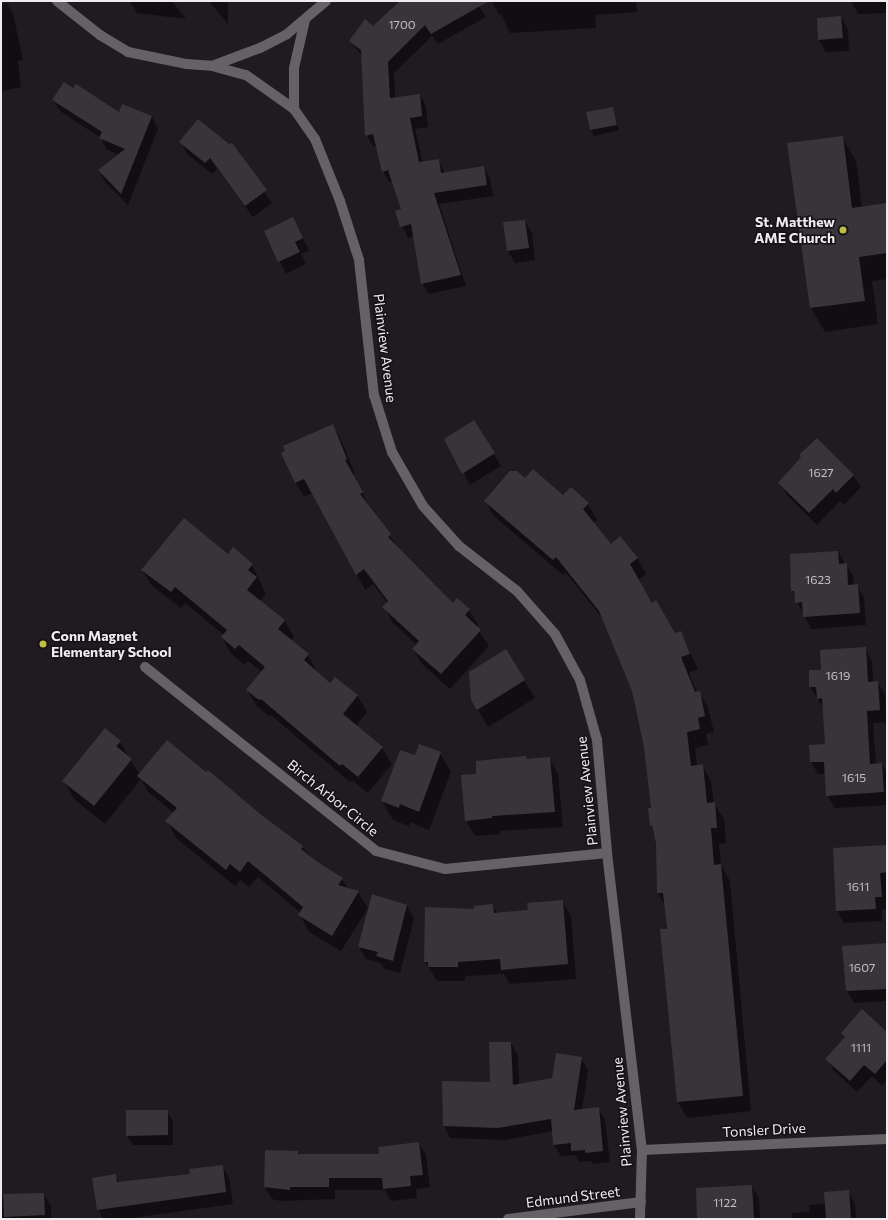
<!DOCTYPE html>
<html>
<head>
<meta charset="utf-8">
<style>
  body { margin:0 }
  #map { position:relative; width:888px; height:1220px; overflow:hidden; background:#1f1b20; font-family:Commissioner,sans-serif }
  div>[style] { position:absolute }
  .shadow>* { inset:0; background:#0007 }
  .building>* { inset:0; background:#39343a }
  .minor>* { height:10px; margin:-5px; padding:0 5px; transform-origin:5px; border-radius:5px; background:#646265 }
  .dots>* { width:11px; height:11px; translate:-50% -50%; box-sizing:border-box; border:2px solid #151217; border-radius:50% }
  span { translate:-50% -50%; white-space:nowrap; text-align:center; line-height:1.15; -webkit-text-stroke:3px #151217; paint-order:stroke }
  .number-label { font-size:12px; color:#c2bec2 }
  .number-label span { -webkit-text-stroke-width:0 }
  .poi-label { font-size:14px; color:#efecf0; font-weight:700 }
  .right { translate:-100% -50%; text-align:right }
  .left { translate:0 -50%; text-align:left }
  .street-label { font-size:14px; color:#efecf0 }
  .frame { position:absolute; inset:0; border:2px solid #efecf0; pointer-events:none }
</style>
</head>
<body>
<div id="map">
  <div class="shadow">
    <i style="clip-path:polygon(130px 1px,172px 1px,186px 19px,137px 13px)"></i>
    <i style="clip-path:polygon(209px 1px,228px 1px,228px 24px)"></i>
    <i style="clip-path:polygon(401px 1px,476px 1px,486px 17px,438px 44px,432px 36px,394px 73px,395px 98px,420px 95px,426px 106px,428px 127px,415px 129px,423px 163px,438px 160px,445px 173px,483px 167px,490px 178px,493px 196px,439px 204px,466px 286px,429px 294px,422px 283px,414px 236px,408px 238px,396px 212px,402px 209px,393px 181px,389px 182px,383px 171px,377px 146px,373px 146px,366px 135px,362px 56px,350px 41px,373px 27px)"></i>
    <i style="clip-path:polygon(492px 1px,636px 1px,637px 12px,595px 15px,596px 28px,510px 33px,501px 14px,499px 15px)"></i>
    <i style="clip-path:polygon(851px 1px,887px 1px,887px 13px,858px 14px)"></i>
    <i style="clip-path:polygon(6px 2px,13px 14px,23px 60px,18px 61px,21px 87px,1px 91px,1px 6px)"></i>
    <i style="clip-path:polygon(841px 17px,848px 30px,849px 51px,826px 52px,819px 40px)"></i>
    <i style="clip-path:polygon(74px 90px,120px 113px,123px 106px,152px 117px,158px 129px,128px 205px,105px 182px,99px 171px,120px 155px,107px 150px,101px 138px,60px 111px,53px 100px)"></i>
    <i style="clip-path:polygon(613px 108px,619px 130px,594px 136px,591px 130px)"></i>
    <i style="clip-path:polygon(842px 137px,856px 161px,862px 207px,887px 204px,887px 279px,872px 281px,878px 324px,825px 332px,811px 308px)"></i>
    <i style="clip-path:polygon(181px 142px,231px 144px,272px 203px,253px 217px,217px 169px,212px 174px,187px 154px)"></i>
    <i style="clip-path:polygon(525px 221px,532px 233px,535px 260px,515px 263px,508px 251px)"></i>
    <i style="clip-path:polygon(299px 231px,309px 250px,301px 254px,306px 264px,286px 274px,265px 232px)"></i>
    <i style="clip-path:polygon(474px 422px,501px 466px,470px 485px,445px 439px)"></i>
    <i style="clip-path:polygon(333px 425px,341px 440px,355px 474px,353px 475px,370px 508px,399px 549px,453px 604px,469px 610px,478px 625px,476px 627px,489px 646px,450px 689px,422px 664px,413px 649px,417px 645px,392px 622px,384px 607px,387px 603px,373px 584px,365px 590px,313px 493px,304px 497px,295px 482px)"></i>
    <i style="clip-path:polygon(853px 475px,861px 487px,844px 505px,840px 501px,817px 525px,787px 495px,780px 483px)"></i>
    <i style="clip-path:polygon(525px 479px,588px 504px,597px 520px,593px 523px,611px 545px,637px 558px,646px 574px,638px 581px,674px 635px,680px 632px,698px 669px,689px 673px,697px 693px,699px 692px,708px 708px,714px 732px,706px 734px,708px 745px,695px 748px,697px 766px,702px 765px,711px 781px,714px 803px,724px 819px,726px 843px,719px 844px,721px 865px,730px 881px,751px 1111px,687px 1118px,678px 1102px,665px 906px,658px 893px,657px 843px,651px 826px,652px 809px,645px 747px,633px 690px,604px 620px,565px 572px,563px 575px,494px 516px,485px 501px)"></i>
    <i style="clip-path:polygon(838px 552px,853px 576px,854px 586px,857px 585px,864px 598px,866px 625px,811px 629px,792px 591px,791px 555px)"></i>
    <i style="clip-path:polygon(228px 555px,252px 565px,266px 594px,260px 601px,285px 621px,294px 637px,291px 641px,308px 655px,317px 672px,330px 684px,357px 695px,367px 712px,356px 726px,382px 747px,392px 764px,368px 793px,352px 780px,350px 782px,271px 715px,269px 716px,257px 706px,247px 690px,262px 672px,248px 661px,245px 665px,231px 654px,222px 637px,224px 635px,185px 603px,181px 608px,152px 586px,142px 570px)"></i>
    <i style="clip-path:polygon(865px 648px,872px 661px,873px 682px,877px 682px,885px 694px,886px 722px,873px 723px,876px 765px,882px 764px,887px 773px,887px 805px,835px 808px,827px 795px,826px 774px,818px 774px,811px 762px,826px 745px,824px 709px,810px 687px,822px 671px)"></i>
    <i style="clip-path:polygon(524px 680px,535px 698px,488px 727px,472px 699px)"></i>
    <i style="clip-path:polygon(120px 742px,140px 775px,259px 815px,302px 847px,318px 864px,342px 879px,348px 889px,358px 892px,368px 908px,341px 951px,309px 932px,300px 915px,301px 913px,258px 877px,249px 887px,240px 880px,235px 886px,176px 838px,167px 821px,174px 813px,148px 792px,141px 779px,105px 824px,74px 799px,64px 781px)"></i>
    <i style="clip-path:polygon(440px 753px,451px 772px,429px 830px,410px 822px,409px 826px,393px 820px,382px 801px,416px 757px)"></i>
    <i style="clip-path:polygon(549px 758px,558px 774px,563px 827px,500px 831px,501px 834px,475px 836px,466px 820px,478px 775px,528px 760px)"></i>
    <i style="clip-path:polygon(887px 846px,887px 909px,882px 909px,882px 921px,844px 923px,837px 911px,834px 849px)"></i>
    <i style="clip-path:polygon(390px 902px,407px 906px,414px 919px,400px 973px,384px 969px,381px 963px,366px 959px,359px 947px)"></i>
    <i style="clip-path:polygon(563px 902px,571px 916px,576px 979px,510px 984px,504px 974px,465px 976px,465px 981px,437px 981px,425px 962px,426px 908px,475px 910px,493px 905px,497px 914px,529px 911px)"></i>
    <i style="clip-path:polygon(887px 944px,887px 1001px,854px 1003px,847px 991px,843px 947px)"></i>
    <i style="clip-path:polygon(842px 1033px,887px 1033px,887px 1080px,882px 1086px,872px 1076px,857px 1092px,834px 1071px,827px 1059px,845px 1039px)"></i>
    <i style="clip-path:polygon(511px 1043px,518px 1055px,519px 1085px,553px 1079px,581px 1058px,588px 1070px,582px 1110px,598px 1108px,605px 1120px,610px 1162px,593px 1164px,591px 1161px,579px 1162px,575px 1155px,561px 1156px,554px 1145px,553px 1131px,505px 1140px,450px 1138px,444px 1126px,491px 1083px)"></i>
    <i style="clip-path:polygon(167px 1111px,173px 1121px,173px 1145px,133px 1145px,127px 1136px)"></i>
    <i style="clip-path:polygon(418px 1143px,426px 1155px,430px 1187px,416px 1189px,417px 1198px,391px 1201px,385px 1190px,335px 1190px,335px 1199px,280px 1201px,272px 1199px,265px 1187px,298px 1152px,300px 1155px,380px 1155px)"></i>
    <i style="clip-path:polygon(222px 1166px,229px 1178px,233px 1204px,124px 1219px,103px 1219px,98px 1209px,115px 1175px,120px 1183px,191px 1175px)"></i>
    <i style="clip-path:polygon(752px 1186px,759px 1198px,760px 1219px,698px 1219px)"></i>
    <i style="clip-path:polygon(848px 1191px,855px 1204px,856px 1219px,792px 1219px,792px 1213px,810px 1212px,809px 1205px,826px 1204px)"></i>
    <i style="clip-path:polygon(44px 1194px,51px 1206px,51px 1219px,1px 1219px,1px 1195px)"></i>
  </div>
  <div class="building">
    <i style="clip-path:polygon(400px 1px,489px 1px,431px 34px,425px 25px,388px 62px,390px 98px,420px 94px,422px 116px,410px 118px,419px 162px,439px 159px,441px 173px,484px 166px,487px 185px,434px 193px,461px 275px,421px 284px,411px 224px,400px 227px,395px 211px,401px 209px,388px 170px,382px 172px,373px 134px,365px 136px,361px 50px,349px 41px,365px 19px,373px 26px)"></i>
    <i style="clip-path:polygon(841px 16px,843px 38px,818px 40px,817px 18px)"></i>
    <i style="clip-path:polygon(64px 82px,73px 88px,76px 84px,119px 112px,122px 104px,152px 116px,121px 194px,98px 170px,125px 149px,99px 138px,102px 132px,52px 100px)"></i>
    <i style="clip-path:polygon(613px 107px,617px 125px,590px 130px,586px 112px)"></i>
    <i style="clip-path:polygon(198px 119px,229px 144px,232px 143px,267px 190px,245px 206px,210px 158px,205px 163px,179px 142px)"></i>
    <i style="clip-path:polygon(843px 136px,852px 208px,887px 203px,887px 253px,859px 257px,865px 301px,810px 308px,787px 143px)"></i>
    <i style="clip-path:polygon(293px 217px,303px 238px,295px 242px,300px 252px,278px 262px,264px 231px)"></i>
    <i style="clip-path:polygon(525px 220px,529px 248px,507px 251px,503px 222px)"></i>
    <i style="clip-path:polygon(474px 420px,495px 453px,462px 474px,444px 439px)"></i>
    <i style="clip-path:polygon(333px 424px,347px 459px,345px 460px,363px 492px,360px 494px,391px 534px,388px 537px,453px 603px,457px 598px,470px 609px,465px 615px,481px 630px,441px 674px,412px 649px,419px 641px,382px 607px,388px 601px,364px 569px,356px 575px,304px 479px,295px 483px,281px 453px,285px 451px,283px 446px)"></i>
    <i style="clip-path:polygon(817px 438px,854px 475px,836px 493px,833px 489px,809px 513px,778px 483px,801px 457px,799px 455px)"></i>
    <i style="clip-path:polygon(533px 469px,563px 495px,571px 487px,589px 503px,583px 509px,611px 544px,620px 536px,638px 558px,630px 564px,652px 603px,656px 600px,675px 633px,681px 631px,690px 654px,681px 657px,695px 692px,700px 691px,705px 716px,698px 718px,700px 729px,687px 732px,691px 766px,703px 764px,707px 803px,715px 802px,717px 828px,711px 828px,714px 865px,721px 864px,743px 1096px,677px 1102px,660px 929px,667px 929px,663px 893px,657px 893px,656px 843px,652px 826px,650px 826px,648px 808px,651px 808px,644px 747px,632px 691px,599px 611px,556px 557px,553px 560px,484px 501px,510px 471px,517px 471px,525px 478px)"></i>
    <i style="clip-path:polygon(184px 518px,228px 554px,233px 547px,253px 564px,248px 570px,257px 577px,247px 590px,285px 620px,278px 629px,309px 654px,304px 660px,330px 683px,335px 677px,358px 695px,343px 714px,383px 747px,358px 777px,342px 764px,340px 766px,261px 699px,259px 700px,246px 690px,265px 667px,239px 645px,235px 649px,221px 637px,227px 630px,175px 587px,171px 592px,141px 570px)"></i>
    <i style="clip-path:polygon(838px 551px,839px 564px,847px 563px,848px 585px,858px 584px,860px 613px,803px 617px,802px 602px,795px 603px,794px 591px,791px 591px,790px 554px)"></i>
    <i style="clip-path:polygon(866px 647px,868px 682px,878px 681px,880px 710px,867px 711px,870px 764px,882px 763px,884px 792px,826px 796px,824px 762px,810px 762px,809px 745px,825px 744px,822px 698px,817px 699px,816px 687px,809px 687px,809px 670px,821px 670px,820px 650px)"></i>
    <i style="clip-path:polygon(506px 649px,525px 680px,477px 710px,471px 700px,469px 672px)"></i>
    <i style="clip-path:polygon(105px 728px,121px 741px,116px 746px,132px 759px,94px 806px,62px 781px)"></i>
    <i style="clip-path:polygon(167px 740px,206px 772px,208px 770px,260px 814px,303px 846px,301px 849px,319px 863px,343px 878px,338px 885px,359px 891px,332px 936px,298px 915px,303px 907px,248px 861px,240px 872px,230px 864px,226px 870px,165px 821px,177px 808px,137px 776px)"></i>
    <i style="clip-path:polygon(419px 744px,441px 752px,419px 812px,400px 804px,399px 808px,381px 801px,400px 750px,415px 755px)"></i>
    <i style="clip-path:polygon(526px 756px,527px 759px,550px 757px,555px 812px,492px 816px,492px 818px,465px 821px,461px 775px,476px 774px,476px 761px)"></i>
    <i style="clip-path:polygon(887px 845px,887px 872px,880px 873px,882px 897px,875px 897px,876px 909px,836px 911px,833px 848px)"></i>
    <i style="clip-path:polygon(372px 894px,407px 905px,393px 961px,376px 956px,378px 952px,358px 947px)"></i>
    <i style="clip-path:polygon(563px 900px,568px 964px,501px 970px,500px 959px,458px 962px,458px 967px,428px 967px,428px 962px,424px 962px,425px 907px,474px 909px,474px 906px,493px 904px,494px 913px,528px 910px,527px 903px)"></i>
    <i style="clip-path:polygon(887px 943px,887px 989px,846px 991px,842px 946px)"></i>
    <i style="clip-path:polygon(862px 1009px,887px 1032px,887px 1060px,875px 1074px,864px 1065px,850px 1081px,825px 1059px,845px 1037px,841px 1033px)"></i>
    <i style="clip-path:polygon(489px 1042px,511px 1042px,513px 1085px,552px 1078px,556px 1053px,582px 1057px,574px 1110px,599px 1107px,603px 1151px,585px 1153px,585px 1150px,571px 1151px,571px 1143px,553px 1145px,551px 1119px,498px 1128px,443px 1126px,442px 1081px,490px 1082px)"></i>
    <i style="clip-path:polygon(126px 1110px,168px 1110px,168px 1135px,126px 1136px)"></i>
    <i style="clip-path:polygon(419px 1142px,423px 1175px,410px 1176px,411px 1186px,383px 1189px,382px 1178px,329px 1178px,329px 1187px,290px 1187px,290px 1190px,264px 1187px,265px 1150px,298px 1151px,298px 1154px,379px 1154px,378px 1147px)"></i>
    <i style="clip-path:polygon(223px 1165px,226px 1192px,97px 1210px,92px 1178px,116px 1174px,117px 1182px,190px 1174px,189px 1169px)"></i>
    <i style="clip-path:polygon(752px 1185px,754px 1219px,697px 1219px,696px 1188px)"></i>
    <i style="clip-path:polygon(849px 1190px,851px 1219px,826px 1219px,824px 1192px)"></i>
    <i style="clip-path:polygon(44px 1193px,45px 1215px,4px 1217px,3px 1194px)"></i>
  </div>
  <div class="minor">
    <i style="left:57px;top:1px;width:55px;rotate:38.3deg"></i>
    <i style="left:100px;top:35px;width:33px;rotate:31deg"></i>
    <i style="left:128px;top:52px;width:59px;rotate:11.7deg"></i>
    <i style="left:186px;top:64px;width:26px;rotate:4deg"></i>
    <i style="left:212px;top:66px;width:35px;rotate:15deg"></i>
    <i style="left:246px;top:75px;width:59px;rotate:35.3deg"></i>
    <i style="left:294px;top:109px;width:37px;rotate:55deg"></i>
    <i style="left:315px;top:139px;width:67px;rotate:68deg"></i>
    <i style="left:340px;top:201px;width:62px;rotate:72.1deg"></i>
    <i style="left:359px;top:260px;width:136px;rotate:83.7deg"></i>
    <i style="left:374px;top:395px;width:60px;rotate:72.5deg"></i>
    <i style="left:392px;top:452px;width:62px;rotate:60.1deg"></i>
    <i style="left:423px;top:506px;width:54px;rotate:48deg"></i>
    <i style="left:459px;top:546px;width:73px;rotate:37.8deg"></i>
    <i style="left:517px;top:591px;width:57px;rotate:48.5deg"></i>
    <i style="left:555px;top:634px;width:52px;rotate:61.5deg"></i>
    <i style="left:580px;top:680px;width:62px;rotate:74.2deg"></i>
    <i style="left:597px;top:740px;width:113px;rotate:84.9deg"></i>
    <i style="left:607px;top:853px;width:299px;rotate:83.3deg"></i>
    <i style="left:642px;top:1150px;width:69px;rotate:91.7deg"></i>
    <i style="left:212px;top:66px;width:51px;rotate:-20.6deg"></i>
    <i style="left:260px;top:48px;width:30px;rotate:-27deg"></i>
    <i style="left:287px;top:34px;width:51px;rotate:-40.2deg"></i>
    <i style="left:294px;top:109px;width:41px;rotate:-90deg"></i>
    <i style="left:294px;top:68px;width:49px;rotate:-77.1deg"></i>
    <i style="left:145px;top:667px;width:295px;rotate:38.5deg"></i>
    <i style="left:376px;top:851px;width:71px;rotate:14.6deg"></i>
    <i style="left:445px;top:869px;width:163px;rotate:-5.6deg"></i>
    <i style="left:642px;top:1150px;width:245px;rotate:-2.6deg"></i>
    <i style="left:508px;top:1219px;width:134px;rotate:-7.3deg"></i>
  </div>
  <div class="dots">
    <i style="left:843px;top:230px;background:#c0be41"></i>
    <i style="left:43px;top:644px;background:#c0be41"></i>
  </div>
  <div class="number-label">
    <span style="left:402px;top:25px">1700</span>
    <span style="left:821px;top:473px">1627</span>
    <span style="left:818px;top:580px">1623</span>
    <span style="left:838px;top:676px">1619</span>
    <span style="left:854px;top:778px">1615</span>
    <span style="left:858px;top:887px">1611</span>
    <span style="left:862px;top:968px">1607</span>
    <span style="left:861px;top:1048px">1111</span>
    <span style="left:725px;top:1203px">1122</span>
  </div>
  <div class="poi-label">
    <span class="right" style="left:835px;top:230px">St. Matthew<br>AME Church</span>
    <span class="left" style="left:51px;top:644px">Conn Magnet<br>Elementary School</span>
  </div>
  <div class="street-label">
    <span style="left:385px;top:348px;rotate:83deg">Plainview Avenue</span>
    <span style="left:587px;top:791px;rotate:-96deg">Plainview Avenue</span>
    <span style="left:333px;top:798px;rotate:39deg">Birch Arbor Circle</span>
    <span style="left:622px;top:1112px;rotate:-95deg">Plainview Avenue</span>
    <span style="left:764px;top:1130px;rotate:-3deg">Tonsler Drive</span>
    <span style="left:573px;top:1197px;rotate:-7deg">Edmund Street</span>
  </div>
  <div class="frame"></div>
</div>
</body>
</html>
